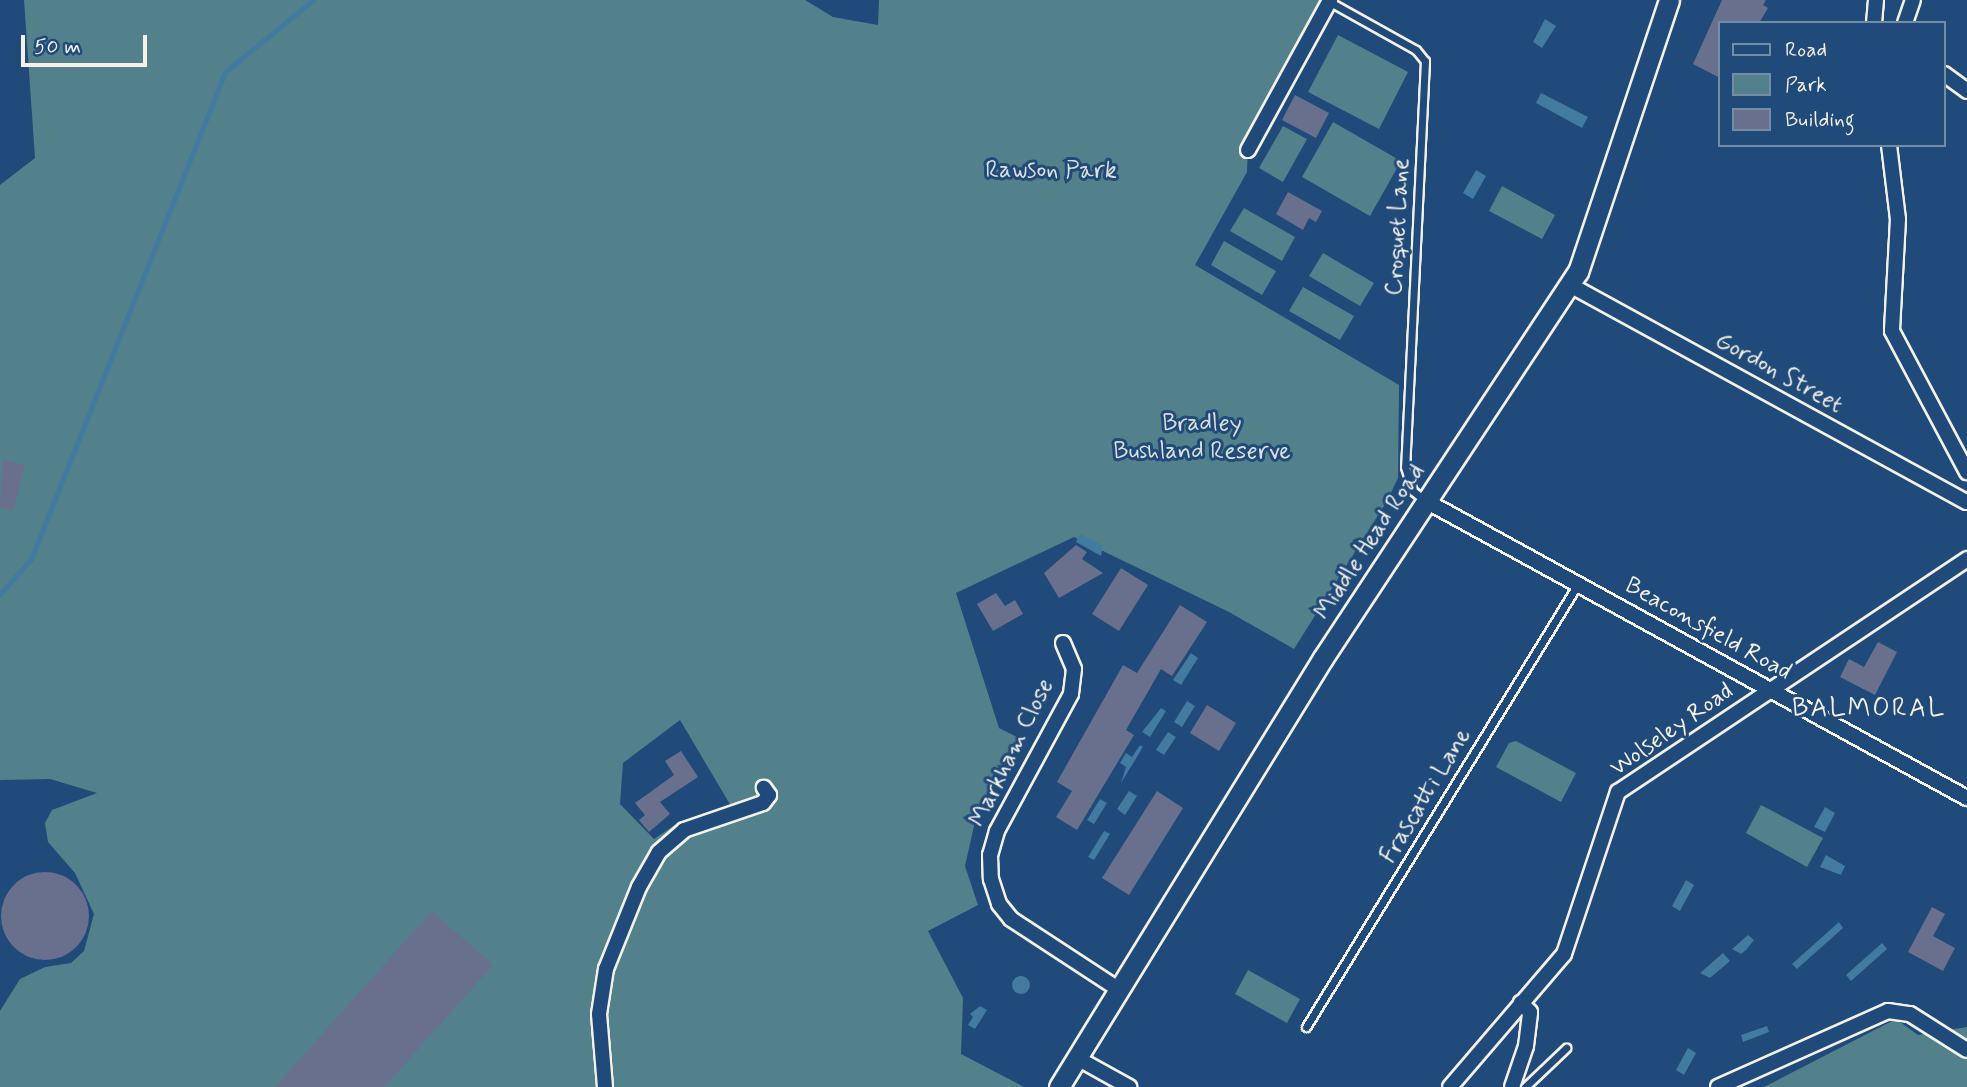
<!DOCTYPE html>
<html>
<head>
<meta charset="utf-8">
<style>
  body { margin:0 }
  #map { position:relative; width:1967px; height:1087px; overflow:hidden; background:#1f4a7a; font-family:Mynerve,sans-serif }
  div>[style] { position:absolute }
  .green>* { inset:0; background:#52818b }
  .water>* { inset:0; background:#437a9f }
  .round { border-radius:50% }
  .stream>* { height:5px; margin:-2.5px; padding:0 2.5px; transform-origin:2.5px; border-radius:2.5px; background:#437a9f }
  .building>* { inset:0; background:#68708e }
  .roads { filter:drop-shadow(2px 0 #f4f1e8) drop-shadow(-2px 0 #f4f1e8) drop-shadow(0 2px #f4f1e8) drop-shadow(0 -2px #f4f1e8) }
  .service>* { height:7px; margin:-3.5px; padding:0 3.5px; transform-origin:3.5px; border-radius:3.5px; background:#1f4a7a }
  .minor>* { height:14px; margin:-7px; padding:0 7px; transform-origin:7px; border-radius:7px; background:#1f4a7a }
  .tertiary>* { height:19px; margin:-9.5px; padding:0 9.5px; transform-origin:9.5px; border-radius:9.5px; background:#1f4a7a }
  span { translate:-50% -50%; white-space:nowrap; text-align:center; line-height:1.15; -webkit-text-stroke:6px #1f4a7a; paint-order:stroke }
  .park-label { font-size:24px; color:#dce0da }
  .street-label { font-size:24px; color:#f4f1e8 }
  .neighbourhood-label { font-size:26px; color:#f4f1e8; letter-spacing:2px }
  .legend { position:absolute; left:1718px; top:21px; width:228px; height:126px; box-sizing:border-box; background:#1f4a7a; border:2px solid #748da6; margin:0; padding:9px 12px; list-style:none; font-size:21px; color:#f4f1e8 }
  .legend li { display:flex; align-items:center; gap:14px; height:35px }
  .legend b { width:35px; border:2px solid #748da6 }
  .scale { position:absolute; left:21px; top:35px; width:126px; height:32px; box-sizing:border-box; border:4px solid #f4f1e8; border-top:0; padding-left:9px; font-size:21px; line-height:24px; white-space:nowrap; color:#f4f1e8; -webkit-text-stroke:5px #1f4a7a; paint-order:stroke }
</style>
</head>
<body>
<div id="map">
  <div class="green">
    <i style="clip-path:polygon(evenodd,24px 0,805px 0,833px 17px,878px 25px,879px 0,1330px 0,1248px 149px,1247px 172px,1195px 265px,1399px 385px,1398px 478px,1387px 501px,1294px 649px,1229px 612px,1074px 537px,956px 593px,999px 728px,1021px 739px,976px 817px,965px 866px,978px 905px,928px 931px,963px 998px,961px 1054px,1024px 1087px,0 1087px,0 1011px,20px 979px,45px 967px,71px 963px,84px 951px,94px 914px,75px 873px,48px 842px,45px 823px,52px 810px,97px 793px,50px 779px,0 780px,0 185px,35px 158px,24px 0,680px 720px,731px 806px,679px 822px,654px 839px,620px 804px,623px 763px,680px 720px)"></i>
    <i style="clip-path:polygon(1338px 35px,1408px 72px,1379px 129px,1308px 92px)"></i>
    <i style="clip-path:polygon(1333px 122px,1401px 161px,1370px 216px,1302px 177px)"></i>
    <i style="clip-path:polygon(1283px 126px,1307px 139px,1283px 182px,1259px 168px)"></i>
    <i style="clip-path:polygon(1502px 186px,1555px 215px,1542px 239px,1489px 211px)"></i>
    <i style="clip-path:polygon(1244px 208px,1295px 237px,1282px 261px,1230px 231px)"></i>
    <i style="clip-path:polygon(1224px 241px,1276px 271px,1262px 295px,1211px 265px)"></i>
    <i style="clip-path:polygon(1323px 253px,1374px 283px,1360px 306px,1309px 276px)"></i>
    <i style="clip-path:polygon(1303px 287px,1354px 316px,1340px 340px,1289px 311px)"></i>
    <i style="clip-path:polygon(1516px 741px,1576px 773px,1561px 802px,1496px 767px,1509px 743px)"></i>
    <i style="clip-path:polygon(1761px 805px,1823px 838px,1807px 867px,1746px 833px)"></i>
    <i style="clip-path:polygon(1248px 970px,1300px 999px,1287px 1023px,1235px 994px)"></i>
    <i style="clip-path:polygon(1896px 1019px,1918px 1035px,1967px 1027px,1967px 1087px,1764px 1087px)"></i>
  </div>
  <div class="water">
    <i style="clip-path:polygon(1545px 19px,1556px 26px,1542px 48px,1533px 42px)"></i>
    <i style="clip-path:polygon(1541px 93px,1588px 117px,1582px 128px,1536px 103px)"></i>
    <i style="clip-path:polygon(1476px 170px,1486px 176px,1473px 199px,1463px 193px)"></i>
    <i style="clip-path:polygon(1080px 534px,1103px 546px,1101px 556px,1076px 542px)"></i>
    <i style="clip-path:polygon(1191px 653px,1198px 658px,1181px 685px,1173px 680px)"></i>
    <i style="clip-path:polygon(1187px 701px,1195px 706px,1182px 727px,1174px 722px)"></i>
    <i style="clip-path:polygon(1161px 708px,1166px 711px,1150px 737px,1142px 732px)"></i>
    <i style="clip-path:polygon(1168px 732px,1176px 737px,1164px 755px,1156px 750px)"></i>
    <i style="clip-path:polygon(1140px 745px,1143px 747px,1121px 783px,1126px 767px,1120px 763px,1126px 753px,1132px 757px)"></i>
    <i style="clip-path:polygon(1129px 791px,1137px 796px,1125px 815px,1117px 809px)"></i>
    <i style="clip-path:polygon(1100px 799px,1107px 803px,1094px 824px,1087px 820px)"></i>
    <i style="clip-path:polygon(1825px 807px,1835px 813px,1825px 832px,1814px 827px)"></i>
    <i style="clip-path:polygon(1104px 831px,1110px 834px,1094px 860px,1088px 857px)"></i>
    <i style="clip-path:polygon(1826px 855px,1845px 866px,1841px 875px,1820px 867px)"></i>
    <i style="clip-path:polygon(1686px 880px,1694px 885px,1680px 911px,1672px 906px)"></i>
    <i style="clip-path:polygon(1839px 922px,1843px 928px,1797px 969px,1792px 964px)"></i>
    <i style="clip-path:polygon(1748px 935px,1754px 940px,1746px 950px,1741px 954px,1732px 949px)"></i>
    <i style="clip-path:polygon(1882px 943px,1887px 949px,1851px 981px,1846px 975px)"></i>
    <i style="clip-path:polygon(1723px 953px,1730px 961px,1710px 978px,1700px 973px)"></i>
    <i class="round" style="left:1012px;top:976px;width:18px;height:18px"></i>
    <i style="clip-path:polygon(980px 1006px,987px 1010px,975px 1029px,968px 1025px,973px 1017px,970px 1014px)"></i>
    <i style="clip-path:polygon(1767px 1026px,1769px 1032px,1743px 1042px,1741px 1035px)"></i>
    <i style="clip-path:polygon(1688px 1048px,1696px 1053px,1684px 1075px,1676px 1070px)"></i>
  </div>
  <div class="stream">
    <i style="left:0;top:594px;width:47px;rotate:-48.5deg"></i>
    <i style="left:31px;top:559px;width:524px;rotate:-68.28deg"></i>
    <i style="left:225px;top:72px;width:114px;rotate:-39.3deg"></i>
  </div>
  <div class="building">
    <i style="clip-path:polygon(1722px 0,1766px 0,1763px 5px,1768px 8px,1759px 23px,1720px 23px,1720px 78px,1693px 64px)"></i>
    <i style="clip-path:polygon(1295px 95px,1329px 113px,1316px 138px,1282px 120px)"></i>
    <i style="clip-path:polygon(1288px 192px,1322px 211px,1316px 222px,1309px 218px,1303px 230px,1276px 214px)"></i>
    <i style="clip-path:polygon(3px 459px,25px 465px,13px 511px,0 507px)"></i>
    <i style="clip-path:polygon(1076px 545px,1087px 552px,1082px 559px,1103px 573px,1059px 598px,1044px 573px)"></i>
    <i style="clip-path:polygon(1121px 568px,1148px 585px,1119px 631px,1092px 614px)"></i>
    <i style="clip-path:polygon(996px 593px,1005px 606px,1015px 600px,1023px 614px,993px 631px,977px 604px)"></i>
    <i style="clip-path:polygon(1180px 605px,1207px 622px,1172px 676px,1161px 669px,1126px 730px,1134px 735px,1077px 830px,1056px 817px,1072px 791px,1057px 782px,1123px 665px,1137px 673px)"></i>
    <i style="clip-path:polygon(1878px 642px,1897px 652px,1875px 695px,1840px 677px,1849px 659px,1864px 667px)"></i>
    <i style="clip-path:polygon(1207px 705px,1236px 723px,1219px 751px,1190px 733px)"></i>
    <i style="clip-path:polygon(681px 751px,698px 777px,660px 802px,670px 814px,649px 832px,639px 820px,645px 815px,635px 803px,674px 775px,665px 761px)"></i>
    <i style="clip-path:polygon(1157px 791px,1183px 808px,1129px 895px,1102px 878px)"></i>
    <i class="round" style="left:1px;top:872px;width:88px;height:88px"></i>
    <i style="clip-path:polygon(1932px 907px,1945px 914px,1933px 936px,1955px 948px,1943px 971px,1908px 952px)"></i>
    <i style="clip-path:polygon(432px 911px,493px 965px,384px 1087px,275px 1087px)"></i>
  </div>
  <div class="roads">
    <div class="service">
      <i style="left:1330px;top:2px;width:98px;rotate:29.2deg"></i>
      <i style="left:1416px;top:50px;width:14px;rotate:51deg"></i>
      <i style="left:1425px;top:61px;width:406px;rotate:92.8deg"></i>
      <i style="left:1405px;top:467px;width:25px;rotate:72deg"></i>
      <i style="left:1413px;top:491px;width:14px;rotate:39deg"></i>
      <i style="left:1306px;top:1027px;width:520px;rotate:-58.45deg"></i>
      <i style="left:1525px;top:1087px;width:57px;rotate:-43.6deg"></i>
    </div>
    <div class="minor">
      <i style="left:1874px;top:23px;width:23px;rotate:-85deg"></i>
      <i style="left:1905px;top:23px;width:24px;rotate:-71deg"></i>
      <i style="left:1944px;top:74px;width:29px;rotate:36deg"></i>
      <i style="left:1889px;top:145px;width:75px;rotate:83.1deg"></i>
      <i style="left:1898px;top:219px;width:112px;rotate:93.1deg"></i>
      <i style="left:1892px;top:331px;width:160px;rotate:62deg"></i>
      <i style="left:1248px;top:150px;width:171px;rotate:-61.3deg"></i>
      <i style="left:1570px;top:285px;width:452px;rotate:28.7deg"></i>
      <i style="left:1426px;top:501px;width:617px;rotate:28.77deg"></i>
      <i style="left:1063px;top:643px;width:28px;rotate:67deg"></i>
      <i style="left:1074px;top:669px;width:25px;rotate:97deg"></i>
      <i style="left:1071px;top:694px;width:156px;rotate:118.4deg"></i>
      <i style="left:997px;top:831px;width:25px;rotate:106deg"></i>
      <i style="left:990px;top:855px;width:24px;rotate:88deg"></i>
      <i style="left:991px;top:879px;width:26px;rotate:72deg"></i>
      <i style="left:999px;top:904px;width:19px;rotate:51deg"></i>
      <i style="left:1011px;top:919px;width:128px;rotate:33.2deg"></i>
      <i style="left:1077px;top:1058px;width:60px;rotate:29.1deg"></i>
      <i style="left:605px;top:1087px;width:73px;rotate:-94.7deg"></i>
      <i style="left:599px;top:1014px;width:46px;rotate:-81.2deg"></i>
      <i style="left:606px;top:969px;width:88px;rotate:-68.1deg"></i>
      <i style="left:639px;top:887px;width:40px;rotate:-60.3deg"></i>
      <i style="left:659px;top:852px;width:33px;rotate:-41deg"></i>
      <i style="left:684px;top:830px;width:83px;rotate:-18.9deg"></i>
      <i style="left:763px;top:803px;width:10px;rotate:-53deg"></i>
      <i style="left:769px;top:795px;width:9px;rotate:-126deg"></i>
      <i style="left:1450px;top:1087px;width:175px;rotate:-49.4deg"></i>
      <i style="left:1564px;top:954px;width:171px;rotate:-71.6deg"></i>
      <i style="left:1618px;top:792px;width:420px;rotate:-33.7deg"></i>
      <i style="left:1512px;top:1087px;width:43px;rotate:-71.1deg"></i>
      <i style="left:1526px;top:1046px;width:34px;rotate:-83deg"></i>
      <i style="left:1530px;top:1012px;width:13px;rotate:-135deg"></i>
      <i style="left:1718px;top:1087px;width:186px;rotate:-24.1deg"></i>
      <i style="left:1888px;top:1011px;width:22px;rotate:8deg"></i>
      <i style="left:1910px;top:1014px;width:67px;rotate:32.3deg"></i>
    </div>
    <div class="tertiary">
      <i style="left:1059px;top:1087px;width:504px;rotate:-58.39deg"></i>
      <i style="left:1323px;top:658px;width:463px;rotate:-56.6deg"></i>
      <i style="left:1578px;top:272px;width:287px;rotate:-71.5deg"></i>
    </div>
  </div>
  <div class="park-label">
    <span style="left:1051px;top:171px">Rawson Park</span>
    <span style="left:1202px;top:438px">Bradley<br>Bushland Reserve</span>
  </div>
  <div class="street-label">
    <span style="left:1398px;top:227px;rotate:-87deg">Croquet Lane</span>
    <span style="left:1779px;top:373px;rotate:29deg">Gordon Street</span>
    <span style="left:1370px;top:542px;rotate:-57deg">Middle Head Road</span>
    <span style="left:1708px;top:629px;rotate:29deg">Beaconsfield Road</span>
    <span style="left:1672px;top:730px;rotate:-35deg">Wolseley Road</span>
    <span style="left:1012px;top:753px;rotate:-64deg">Markham Close</span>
    <span style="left:1426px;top:796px;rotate:-59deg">Frascatti Lane</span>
  </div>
  <div class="neighbourhood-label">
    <span style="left:1869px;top:710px">BALMORAL</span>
  </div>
  <ul class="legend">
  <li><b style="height:9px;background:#1f4a7a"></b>Road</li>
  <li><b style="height:19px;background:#52818b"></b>Park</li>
  <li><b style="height:19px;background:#68708e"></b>Building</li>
  </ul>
  <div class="scale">50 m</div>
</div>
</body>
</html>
